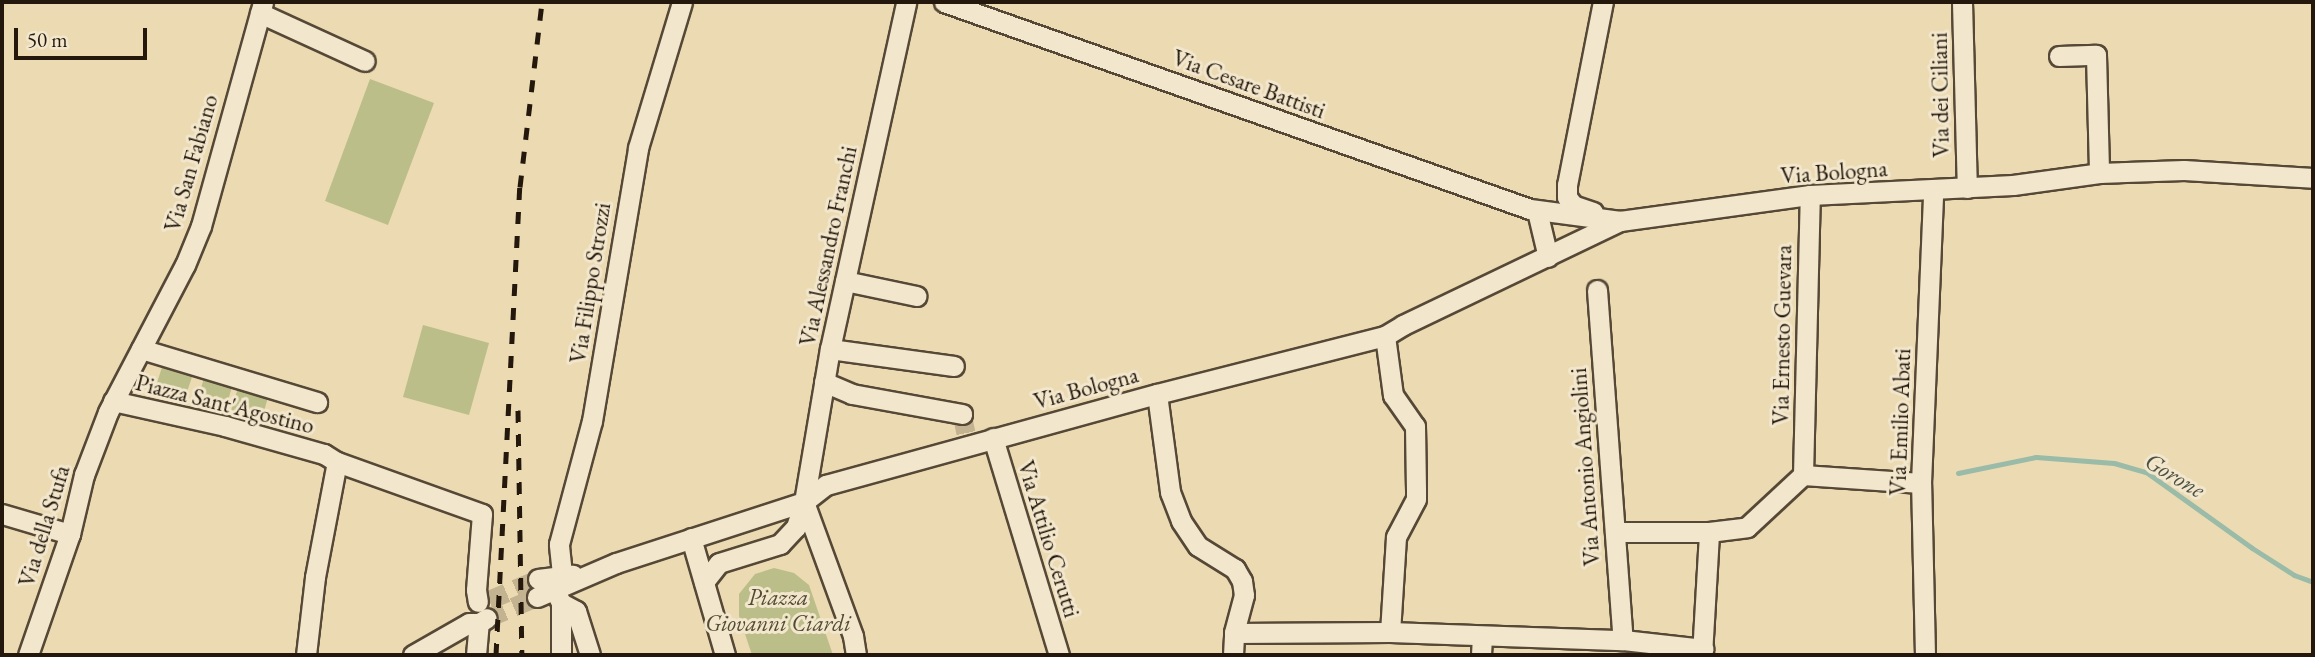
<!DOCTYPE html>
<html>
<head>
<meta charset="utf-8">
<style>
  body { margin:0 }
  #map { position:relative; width:2315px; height:657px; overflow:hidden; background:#ebdab2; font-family:"EB Garamond",serif }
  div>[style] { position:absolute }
  .green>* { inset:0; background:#bcbe89 }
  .stream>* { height:5px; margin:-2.5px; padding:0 2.5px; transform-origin:2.5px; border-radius:2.5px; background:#99bba8 }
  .minor-tunnel>* { height:19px; margin-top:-9.5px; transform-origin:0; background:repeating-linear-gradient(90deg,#c3b391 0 19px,transparent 0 29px) }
  .roads { filter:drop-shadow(2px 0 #564836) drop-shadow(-2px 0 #564836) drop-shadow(0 2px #564836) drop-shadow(0 -2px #564836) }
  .minor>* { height:19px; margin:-9.5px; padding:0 9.5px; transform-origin:9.5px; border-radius:9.5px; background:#f2e7cd }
  .rail>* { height:5px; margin-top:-2.5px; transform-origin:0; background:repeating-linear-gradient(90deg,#24180c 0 12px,transparent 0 24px) }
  span { translate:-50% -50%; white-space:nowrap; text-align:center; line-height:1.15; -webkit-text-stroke:6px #f2e7cd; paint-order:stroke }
  .street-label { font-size:23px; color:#24180c }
  .park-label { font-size:23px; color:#524a32; font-style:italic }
  .water-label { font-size:24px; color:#4d5143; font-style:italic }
  .frame { position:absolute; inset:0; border:4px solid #24180c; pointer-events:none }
  .scale { position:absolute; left:14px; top:28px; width:133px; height:32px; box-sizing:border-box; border:4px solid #24180c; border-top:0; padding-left:9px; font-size:21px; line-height:24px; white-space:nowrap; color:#24180c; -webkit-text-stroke:5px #f2e7cd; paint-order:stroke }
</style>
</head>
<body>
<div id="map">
  <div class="green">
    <i style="clip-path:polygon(370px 79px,434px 103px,388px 225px,325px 201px)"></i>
    <i style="clip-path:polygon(423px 325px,489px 343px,469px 415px,403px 397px)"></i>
    <i style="clip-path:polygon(163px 364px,193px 374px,186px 395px,156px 386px)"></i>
    <i style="clip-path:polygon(204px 378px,232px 387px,226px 407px,198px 398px)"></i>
    <i style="clip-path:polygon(238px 388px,268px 397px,262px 419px,231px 410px)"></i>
    <i style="clip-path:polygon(774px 568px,794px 573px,809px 585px,833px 655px,752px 655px,739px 616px,739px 594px,755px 574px)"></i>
  </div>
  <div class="stream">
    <i style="left:1958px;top:473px;width:80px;rotate:-11.6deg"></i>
    <i style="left:2036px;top:457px;width:78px;rotate:4.4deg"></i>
    <i style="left:2114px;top:463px;width:33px;rotate:16deg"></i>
    <i style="left:2146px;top:472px;width:130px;rotate:35.6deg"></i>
    <i style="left:2252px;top:548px;width:50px;rotate:32.7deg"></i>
    <i style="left:2294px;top:575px;width:20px;rotate:20deg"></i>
  </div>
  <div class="minor-tunnel">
    <i style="left:962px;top:414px;width:25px;rotate:78deg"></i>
    <i style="left:489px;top:600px;width:53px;rotate:-23.2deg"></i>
    <i style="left:487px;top:618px;width:54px;rotate:-22.8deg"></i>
  </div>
  <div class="roads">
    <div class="minor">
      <i style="left:944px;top:2px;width:621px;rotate:19.46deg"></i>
      <i style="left:1530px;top:209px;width:91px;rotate:7.6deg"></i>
      <i style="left:1962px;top:2px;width:186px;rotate:88.5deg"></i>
      <i style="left:260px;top:13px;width:115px;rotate:24.6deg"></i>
      <i style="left:2059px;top:56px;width:37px;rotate:-2deg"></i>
      <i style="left:2096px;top:55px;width:118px;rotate:88.5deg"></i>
      <i style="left:1537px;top:211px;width:47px;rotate:76.6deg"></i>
      <i style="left:1593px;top:212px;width:21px;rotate:-161deg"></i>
      <i style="left:1573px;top:205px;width:10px;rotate:-127deg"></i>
      <i style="left:1567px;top:197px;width:12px;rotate:-90deg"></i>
      <i style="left:1567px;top:185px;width:187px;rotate:-78.9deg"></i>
      <i style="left:845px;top:281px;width:73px;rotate:11.9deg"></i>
      <i style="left:1597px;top:290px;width:351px;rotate:85.8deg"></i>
      <i style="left:1385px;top:336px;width:60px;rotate:82.3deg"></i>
      <i style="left:1393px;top:395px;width:38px;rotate:55deg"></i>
      <i style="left:1415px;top:426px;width:65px;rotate:89.1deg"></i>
      <i style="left:1416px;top:491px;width:8px;rotate:90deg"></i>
      <i style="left:1416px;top:499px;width:43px;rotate:117.8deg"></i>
      <i style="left:1396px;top:537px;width:95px;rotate:93.6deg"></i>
      <i style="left:141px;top:349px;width:184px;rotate:16.8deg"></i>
      <i style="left:830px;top:349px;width:125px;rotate:7.8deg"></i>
      <i style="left:824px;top:382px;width:30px;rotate:23deg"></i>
      <i style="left:852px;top:394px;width:112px;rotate:10.3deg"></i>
      <i style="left:1157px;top:394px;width:99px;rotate:82.4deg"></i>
      <i style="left:1170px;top:492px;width:31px;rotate:69deg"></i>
      <i style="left:1181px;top:521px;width:30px;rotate:56deg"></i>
      <i style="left:1198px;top:546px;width:44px;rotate:31.9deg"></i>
      <i style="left:1235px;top:569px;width:14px;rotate:60deg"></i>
      <i style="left:1242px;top:581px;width:14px;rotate:82deg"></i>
      <i style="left:1244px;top:595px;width:39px;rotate:105deg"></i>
      <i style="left:113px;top:401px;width:115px;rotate:12.6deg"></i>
      <i style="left:225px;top:426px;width:103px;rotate:15.8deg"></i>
      <i style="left:324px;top:454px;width:15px;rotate:32deg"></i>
      <i style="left:337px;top:462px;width:154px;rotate:19.7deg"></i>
      <i style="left:482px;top:514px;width:76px;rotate:94.5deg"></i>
      <i style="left:476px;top:590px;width:12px;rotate:81deg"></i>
      <i style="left:993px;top:438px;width:227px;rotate:73.1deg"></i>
      <i style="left:1803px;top:475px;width:280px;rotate:-88.6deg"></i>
      <i style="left:804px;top:502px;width:143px;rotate:69.9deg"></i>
      <i style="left:853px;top:636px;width:19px;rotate:81deg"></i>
      <i style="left:2px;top:514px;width:71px;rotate:16.4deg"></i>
      <i style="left:1616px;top:532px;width:93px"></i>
      <i style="left:1709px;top:532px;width:38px;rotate:-7deg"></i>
      <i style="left:1747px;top:527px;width:76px;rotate:-42.9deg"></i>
      <i style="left:1803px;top:475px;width:118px;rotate:3.9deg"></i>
      <i style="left:691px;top:538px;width:122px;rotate:73.8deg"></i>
      <i style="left:562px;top:574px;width:30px;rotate:-96deg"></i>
      <i style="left:559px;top:544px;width:127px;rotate:-75deg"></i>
      <i style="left:592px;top:421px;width:277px;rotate:-80.4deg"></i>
      <i style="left:638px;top:148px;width:152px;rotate:-73.2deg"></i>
      <i style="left:538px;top:579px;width:35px;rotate:-7deg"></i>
      <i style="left:704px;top:582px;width:24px;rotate:-52deg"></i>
      <i style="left:719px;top:563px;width:64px;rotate:-17.3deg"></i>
      <i style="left:780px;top:544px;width:23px;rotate:-47deg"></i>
      <i style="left:796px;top:527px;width:26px;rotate:-72deg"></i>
      <i style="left:804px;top:502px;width:155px;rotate:-80.4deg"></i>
      <i style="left:830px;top:349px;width:355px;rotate:-77.6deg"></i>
      <i style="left:555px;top:590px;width:14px;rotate:65deg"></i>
      <i style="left:561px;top:603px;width:52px;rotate:90deg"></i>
      <i style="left:537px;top:597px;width:86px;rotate:-23.3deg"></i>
      <i style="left:616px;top:563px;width:198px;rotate:-18deg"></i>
      <i style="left:804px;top:502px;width:28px;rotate:-38deg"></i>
      <i style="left:826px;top:485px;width:343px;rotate:-15.4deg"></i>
      <i style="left:1157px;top:394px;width:235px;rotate:-14.3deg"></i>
      <i style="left:1385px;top:336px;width:21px;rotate:-31deg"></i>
      <i style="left:1403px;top:325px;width:241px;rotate:-25.6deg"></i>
      <i style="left:1620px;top:221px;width:192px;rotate:-7.8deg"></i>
      <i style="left:1810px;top:195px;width:203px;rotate:-2.8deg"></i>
      <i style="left:2013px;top:185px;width:87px;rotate:-7.9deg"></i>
      <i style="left:2099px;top:173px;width:85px;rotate:-2deg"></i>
      <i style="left:2184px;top:170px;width:129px;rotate:3.5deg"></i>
      <i style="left:561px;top:603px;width:17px;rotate:28deg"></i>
      <i style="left:576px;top:611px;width:46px;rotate:72.3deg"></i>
      <i style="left:28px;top:655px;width:128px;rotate:-70.9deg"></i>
      <i style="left:70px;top:534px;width:61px;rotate:-76.7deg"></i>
      <i style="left:84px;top:475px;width:67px;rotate:-69.1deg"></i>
      <i style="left:108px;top:412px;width:166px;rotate:-62.4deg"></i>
      <i style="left:185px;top:265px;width:42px;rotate:-67.7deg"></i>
      <i style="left:201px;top:226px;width:232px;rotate:-74.5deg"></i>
      <i style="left:306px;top:655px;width:79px;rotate:-83.4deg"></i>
      <i style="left:315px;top:577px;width:117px;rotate:-79.2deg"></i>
      <i style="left:413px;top:655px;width:64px;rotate:-29.7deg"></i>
      <i style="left:469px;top:623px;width:10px"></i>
      <i style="left:479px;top:623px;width:9px;rotate:-32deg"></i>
      <i style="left:476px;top:655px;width:32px;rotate:-85deg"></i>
      <i style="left:1233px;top:655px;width:22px;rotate:-87deg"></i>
      <i style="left:1234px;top:633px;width:156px;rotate:-0.4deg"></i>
      <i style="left:1390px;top:632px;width:233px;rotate:2deg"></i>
      <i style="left:1623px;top:640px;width:81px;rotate:6.4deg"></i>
      <i style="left:1481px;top:655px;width:19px;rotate:-87deg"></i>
      <i style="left:1702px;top:655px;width:123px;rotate:-86.7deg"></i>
      <i style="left:1925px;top:655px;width:172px;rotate:-91.3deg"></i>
      <i style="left:1921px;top:483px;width:292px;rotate:-87.6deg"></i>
    </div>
  </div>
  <div class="rail">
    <i style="left:518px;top:410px;width:245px;rotate:89.1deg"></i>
    <i style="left:496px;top:655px;width:469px;rotate:-87.1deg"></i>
    <i style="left:520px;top:187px;width:186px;rotate:-83.2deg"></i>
  </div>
  <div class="street-label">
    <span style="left:1249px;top:84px;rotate:20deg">Via Cesare Battisti</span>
    <span style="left:1940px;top:95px;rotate:-91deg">Via dei Ciliani</span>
    <span style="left:191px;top:163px;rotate:-74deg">Via San Fabiano</span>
    <span style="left:1834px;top:172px;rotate:-4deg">Via Bologna</span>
    <span style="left:828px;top:246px;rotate:-78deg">Via Alessandro Franchi</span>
    <span style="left:590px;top:283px;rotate:-81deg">Via Filippo Strozzi</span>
    <span style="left:1782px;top:335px;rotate:-89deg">Via Ernesto Guevara</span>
    <span style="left:1086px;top:388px;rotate:-15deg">Via Bologna</span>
    <span style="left:225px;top:404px;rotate:14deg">Piazza Sant'Agostino</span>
    <span style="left:1900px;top:422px;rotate:-88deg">Via Emilio Abati</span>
    <span style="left:1585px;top:467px;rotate:-94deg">Via Antonio Angiolini</span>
    <span style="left:44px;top:526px;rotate:-73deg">Via della Stufa</span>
    <span style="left:1049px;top:539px;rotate:73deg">Via Attilio Cerutti</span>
  </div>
  <div class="park-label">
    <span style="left:778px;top:610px">Piazza<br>Giovanni Ciardi</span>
  </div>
  <div class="water-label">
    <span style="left:2175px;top:475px;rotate:31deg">Gorone</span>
  </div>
  <div class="frame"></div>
  <div class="scale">50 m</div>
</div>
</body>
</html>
